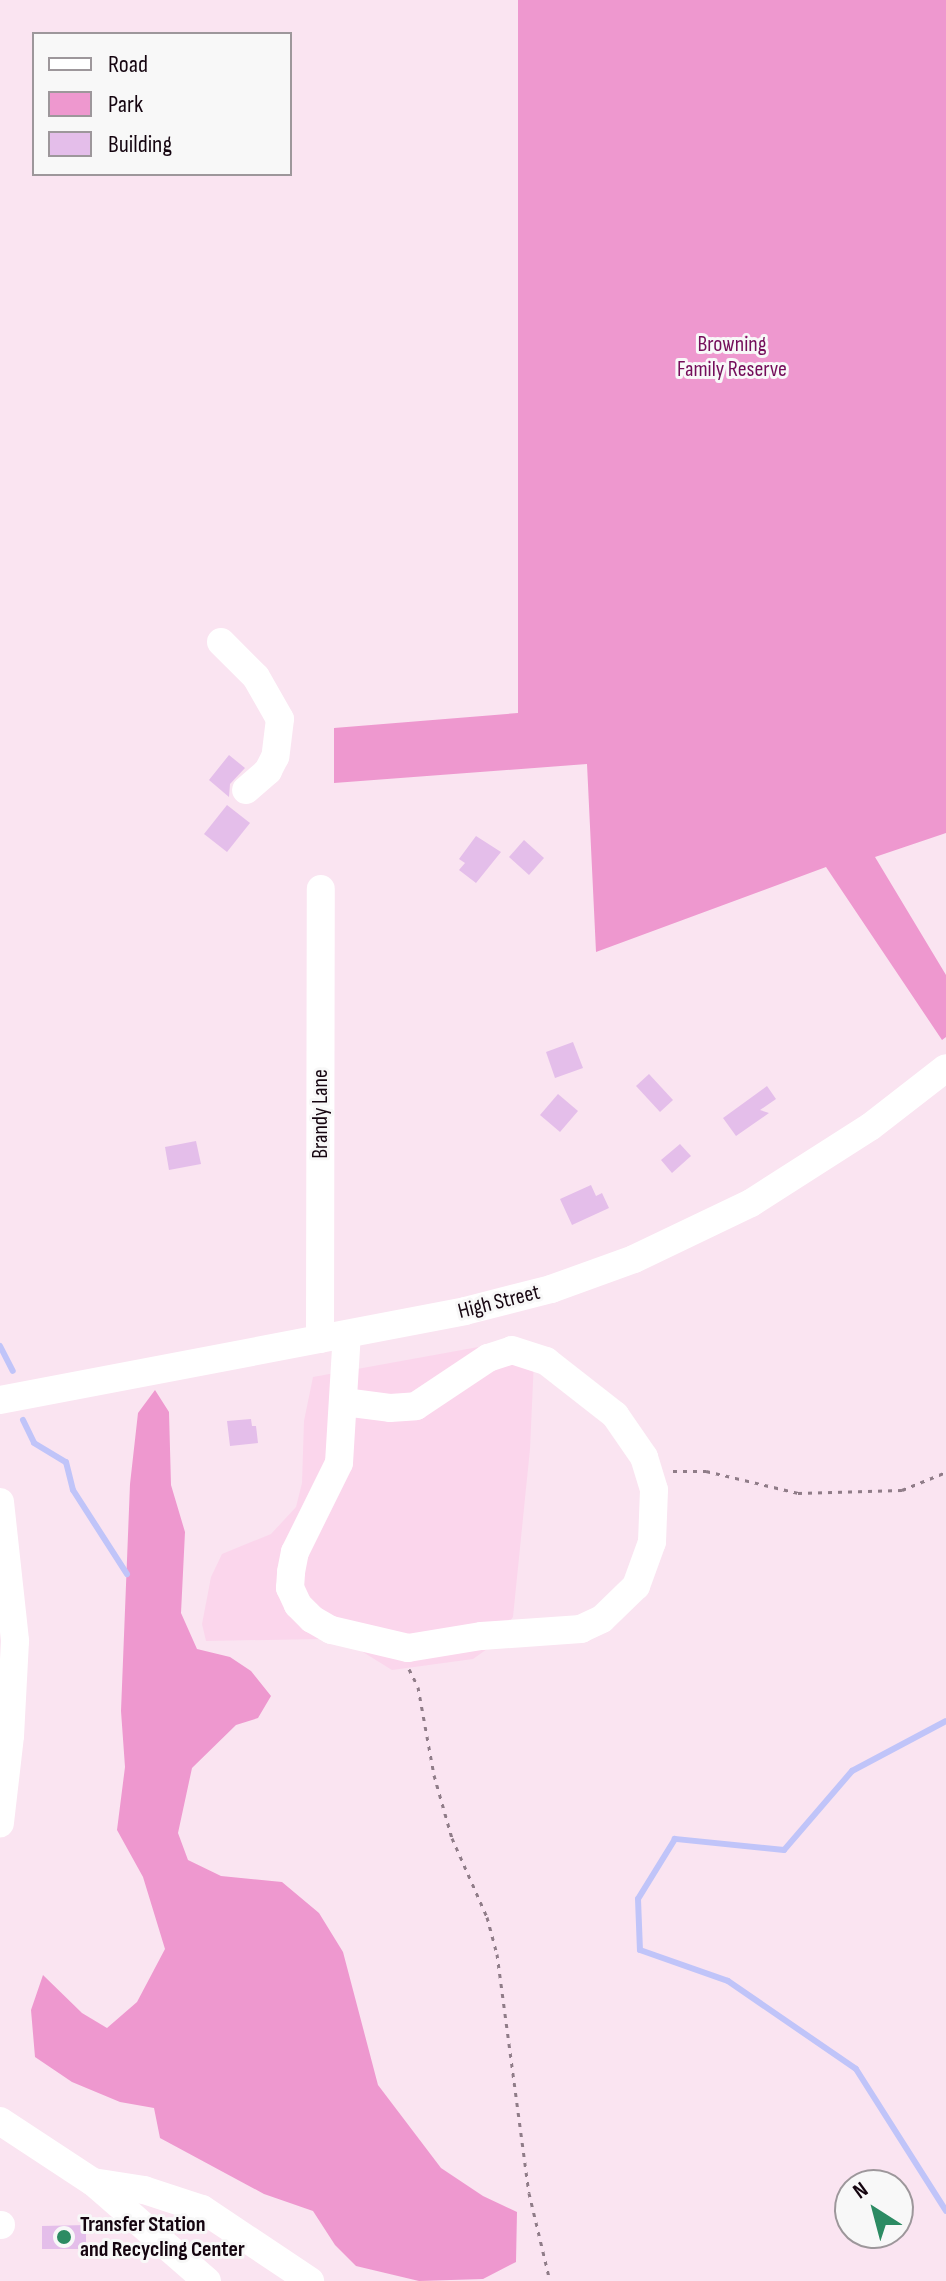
<!DOCTYPE html>
<html>
<head>
<meta charset="utf-8">
<style>
  body { margin:0 }
  #map { position:relative; width:946px; height:2281px; overflow:hidden; background:#fae4f1; font-family:"Sofia Sans Condensed",sans-serif }
  div>[style] { position:absolute }
  .built>* { inset:0; background:#fbd6ec }
  .green>* { inset:0; background:#ee98cf }
  .stream>* { height:6px; margin:-3px; padding:0 3px; transform-origin:3px; border-radius:3px; background:#c0c4f9 }
  .building>* { inset:0; background:#e4beea }
  .path>* { height:3px; margin-top:-1.5px; transform-origin:0; background:repeating-linear-gradient(90deg,#8f7c88 0 4px,transparent 0 10px) }
  .minor>* { height:28px; margin:-14px; padding:0 14px; transform-origin:14px; border-radius:14px; background:#fff }
  .dots>* { width:22px; height:22px; translate:-50% -50%; box-sizing:border-box; border:4px solid #f8f8f8; border-radius:50% }
  span { translate:-50% -50%; white-space:nowrap; text-align:center; line-height:1.15; -webkit-text-stroke:6px #f8f8f8; paint-order:stroke }
  .park-label { font-size:22px; color:#740d5a }
  .street-label { font-size:22px; color:#150510 }
  .poi-label { font-size:22px; color:#150510; font-weight:700 }
  .left { translate:0 -50%; text-align:left }
  .legend { position:absolute; left:32px; top:32px; width:260px; height:144px; box-sizing:border-box; background:#f8f8f8; border:2px solid #9d979b; margin:0; padding:10px 14px; list-style:none; font-size:24px; color:#150510 }
  .legend li { display:flex; align-items:center; gap:16px; height:40px }
  .legend b { width:40px; border:2px solid #9d979b }
  .north { position:absolute; left:834px; top:2169px; width:80px; height:80px; box-sizing:border-box; background:#f8f8f8; border:2px solid #9d979b; border-radius:50%; rotate:324deg; font-size:22px; font-weight:700; line-height:32px; text-align:center; color:#150510 }
  .north::after { content:''; display:block; margin:auto; width:28px; height:36px; background:#2c8b63; clip-path:polygon(50% 0,100% 100%,50% 72%,0 100%) }
</style>
</head>
<body>
<div id="map">
  <div class="built">
    <i style="clip-path:polygon(517px 1340px,534px 1360px,530px 1449px,513px 1617px,490px 1647px,473px 1659px,392px 1670px,358px 1649px,320px 1639px,206px 1641px,202px 1624px,211px 1577px,222px 1554px,271px 1534px,296px 1507px,302px 1483px,304px 1421px,313px 1377px)"></i>
  </div>
  <div class="green">
    <i style="clip-path:polygon(518px 0,946px 0,946px 833px,875px 857px,946px 975px,946px 1037px,942px 1040px,826px 867px,596px 952px,587px 764px,334px 783px,334px 728px,518px 713px)"></i>
    <i style="clip-path:polygon(155px 1390px,169px 1412px,171px 1485px,185px 1532px,181px 1613px,197px 1649px,230px 1657px,251px 1671px,271px 1696px,258px 1718px,236px 1725px,192px 1768px,178px 1833px,188px 1860px,221px 1876px,282px 1882px,319px 1913px,343px 1952px,378px 2085px,441px 2168px,483px 2196px,517px 2212px,516px 2262px,483px 2279px,419px 2281px,356px 2266px,335px 2245px,313px 2211px,264px 2194px,160px 2138px,154px 2108px,120px 2102px,72px 2082px,35px 2057px,31px 2010px,43px 1975px,82px 2013px,107px 2028px,137px 2002px,165px 1949px,143px 1877px,117px 1830px,125px 1767px,121px 1711px,130px 1484px,138px 1413px)"></i>
  </div>
  <div class="stream">
    <i style="left:0;top:1346px;width:28px;rotate:63deg"></i>
    <i style="left:23px;top:1420px;width:25px;rotate:64deg"></i>
    <i style="left:34px;top:1443px;width:37px;rotate:31deg"></i>
    <i style="left:66px;top:1462px;width:29px;rotate:76deg"></i>
    <i style="left:73px;top:1490px;width:100px;rotate:57.3deg"></i>
    <i style="left:946px;top:1721px;width:106px;rotate:152deg"></i>
    <i style="left:852px;top:1771px;width:104px;rotate:130.7deg"></i>
    <i style="left:784px;top:1850px;width:110px;rotate:-174.2deg"></i>
    <i style="left:675px;top:1839px;width:70px;rotate:121.7deg"></i>
    <i style="left:638px;top:1899px;width:51px;rotate:87.8deg"></i>
    <i style="left:640px;top:1950px;width:93px;rotate:19.4deg"></i>
    <i style="left:728px;top:1981px;width:155px;rotate:34.5deg"></i>
    <i style="left:856px;top:2069px;width:168px;rotate:57.6deg"></i>
  </div>
  <div class="building">
    <i style="clip-path:polygon(229px 755px,245px 768px,230px 784px,229px 797px,209px 780px)"></i>
    <i style="clip-path:polygon(227px 805px,250px 823px,227px 852px,204px 834px)"></i>
    <i style="clip-path:polygon(476px 836px,501px 852px,476px 883px,459px 870px,465px 863px,459px 859px)"></i>
    <i style="clip-path:polygon(524px 840px,544px 858px,529px 875px,509px 857px)"></i>
    <i style="clip-path:polygon(573px 1042px,583px 1068px,555px 1078px,546px 1052px)"></i>
    <i style="clip-path:polygon(649px 1074px,673px 1100px,660px 1112px,636px 1086px)"></i>
    <i style="clip-path:polygon(767px 1086px,776px 1099px,760px 1110px,769px 1113px,736px 1136px,723px 1118px)"></i>
    <i style="clip-path:polygon(558px 1094px,578px 1111px,560px 1132px,540px 1115px)"></i>
    <i style="clip-path:polygon(196px 1141px,201px 1164px,169px 1170px,165px 1147px)"></i>
    <i style="clip-path:polygon(680px 1144px,691px 1156px,672px 1173px,661px 1160px)"></i>
    <i style="clip-path:polygon(591px 1185px,596px 1196px,602px 1193px,609px 1208px,572px 1225px,560px 1199px)"></i>
    <i style="clip-path:polygon(251px 1419px,252px 1426px,256px 1426px,258px 1443px,230px 1446px,227px 1421px)"></i>
    <i style="clip-path:polygon(86px 2225px,86px 2249px,42px 2249px,42px 2226px)"></i>
  </div>
  <div class="path">
    <i style="left:673px;top:1471px;width:33px"></i>
    <i style="left:706px;top:1471px;width:95px;rotate:13.4deg"></i>
    <i style="left:798px;top:1493px;width:104px;rotate:-1.7deg"></i>
    <i style="left:902px;top:1490px;width:48px;rotate:-22.2deg"></i>
    <i style="left:409px;top:1669px;width:20px;rotate:63deg"></i>
    <i style="left:418px;top:1687px;width:89px;rotate:79.7deg"></i>
    <i style="left:434px;top:1775px;width:66px;rotate:74.1deg"></i>
    <i style="left:452px;top:1838px;width:86px;rotate:66.1deg"></i>
    <i style="left:487px;top:1917px;width:38px;rotate:75deg"></i>
    <i style="left:497px;top:1954px;width:241px;rotate:82.4deg"></i>
    <i style="left:529px;top:2193px;width:90px;rotate:76.6deg"></i>
  </div>
  <div class="minor">
    <i style="left:221px;top:642px;width:49px;rotate:45deg"></i>
    <i style="left:256px;top:677px;width:48px;rotate:60.3deg"></i>
    <i style="left:280px;top:719px;width:38px;rotate:97deg"></i>
    <i style="left:275px;top:757px;width:16px;rotate:117deg"></i>
    <i style="left:268px;top:771px;width:29px;rotate:139deg"></i>
    <i style="left:320px;top:1339px;width:450px;rotate:-89.9deg"></i>
    <i style="left:0;top:1400px;width:473px;rotate:-10.8deg"></i>
    <i style="left:465px;top:1311px;width:89px;rotate:-14.3deg"></i>
    <i style="left:551px;top:1289px;width:88px;rotate:-19.9deg"></i>
    <i style="left:634px;top:1259px;width:130px;rotate:-25.6deg"></i>
    <i style="left:751px;top:1203px;width:141px;rotate:-32.6deg"></i>
    <i style="left:870px;top:1127px;width:96px;rotate:-37.8deg"></i>
    <i style="left:344px;top:1402px;width:46px;rotate:7.4deg"></i>
    <i style="left:390px;top:1408px;width:26px;rotate:-4deg"></i>
    <i style="left:416px;top:1406px;width:87px;rotate:-33.7deg"></i>
    <i style="left:488px;top:1358px;width:25px;rotate:-18deg"></i>
    <i style="left:512px;top:1350px;width:36px;rotate:18deg"></i>
    <i style="left:546px;top:1361px;width:88px;rotate:38deg"></i>
    <i style="left:615px;top:1415px;width:51px;rotate:55.4deg"></i>
    <i style="left:644px;top:1457px;width:34px;rotate:73deg"></i>
    <i style="left:654px;top:1490px;width:52px;rotate:92.2deg"></i>
    <i style="left:652px;top:1542px;width:47px;rotate:110deg"></i>
    <i style="left:636px;top:1586px;width:47px;rotate:135.9deg"></i>
    <i style="left:602px;top:1619px;width:23px;rotate:155deg"></i>
    <i style="left:581px;top:1629px;width:100px;rotate:176deg"></i>
    <i style="left:481px;top:1636px;width:74px;rotate:170.7deg"></i>
    <i style="left:408px;top:1648px;width:79px;rotate:-166.8deg"></i>
    <i style="left:331px;top:1630px;width:22px;rotate:-150deg"></i>
    <i style="left:312px;top:1619px;width:20px;rotate:-135deg"></i>
    <i style="left:298px;top:1605px;width:19px;rotate:-115deg"></i>
    <i style="left:290px;top:1588px;width:16px;rotate:-86deg"></i>
    <i style="left:291px;top:1572px;width:20px;rotate:-79deg"></i>
    <i style="left:295px;top:1552px;width:99px;rotate:-63.7deg"></i>
    <i style="left:339px;top:1463px;width:129px;rotate:-86.5deg"></i>
    <i style="left:0;top:1502px;width:140px;rotate:83.8deg"></i>
    <i style="left:15px;top:1641px;width:95px;rotate:93deg"></i>
    <i style="left:10px;top:1736px;width:88px;rotate:96.6deg"></i>
    <i style="left:0;top:2121px;width:111px;rotate:33.3deg"></i>
    <i style="left:93px;top:2182px;width:151px;rotate:41deg"></i>
    <i style="left:93px;top:2182px;width:52px;rotate:8.9deg"></i>
    <i style="left:144px;top:2190px;width:61px;rotate:18.1deg"></i>
    <i style="left:202px;top:2209px;width:130px;rotate:33.7deg"></i>
    <i style="left:0;top:2225px;width:1px"></i>
  </div>
  <div class="dots">
    <i style="left:64px;top:2237px;background:#2c8b63"></i>
  </div>
  <div class="park-label">
    <span style="left:732px;top:357px">Browning<br>Family Reserve</span>
  </div>
  <div class="street-label">
    <span style="left:321px;top:1114px;rotate:-90deg">Brandy Lane</span>
    <span style="left:499px;top:1302px;rotate:-14deg">High Street</span>
  </div>
  <div class="poi-label">
    <span class="left" style="left:80px;top:2237px">Transfer Station<br>and Recycling Center</span>
  </div>
  <ul class="legend">
  <li><b style="height:10px;background:#fff"></b>Road</li>
  <li><b style="height:22px;background:#ee98cf"></b>Park</li>
  <li><b style="height:22px;background:#e4beea"></b>Building</li>
  </ul>
  <div class="north">N</div>
</div>
</body>
</html>
